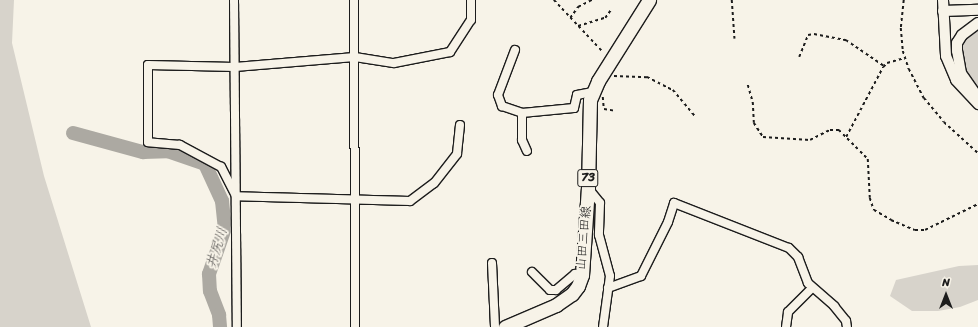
<!DOCTYPE html>
<html>
<head>
<meta charset="utf-8">
<style>
  body { margin:0 }
  #map { position:relative; width:978px; height:327px; overflow:hidden; background:#f7f3e8; font-family:Sriracha,"Klee One",sans-serif }
  div>[style] { position:absolute }
  .green>* { inset:0; background:#d7d3cb }
  .river>* { height:14px; margin:-7px; padding:0 7px; transform-origin:7px; border-radius:7px; background:#aca9a2 }
  .path>* { height:1.5px; margin-top:-0.75px; transform-origin:0; background:repeating-linear-gradient(90deg,#1c1c1c 0 3px,transparent 0 6px) }
  .roads { filter:drop-shadow(1px 0 #1c1c1c) drop-shadow(-1px 0 #1c1c1c) drop-shadow(0 1px #1c1c1c) drop-shadow(0 -1px #1c1c1c) }
  .minor>* { height:8px; margin:-4px; padding:0 4px; transform-origin:4px; border-radius:4px; background:#f7f3e8 }
  .tertiary>* { height:10px; margin:-5px; padding:0 5px; transform-origin:5px; border-radius:5px; background:#f7f3e8 }
  .primary>* { height:13px; margin:-6.5px; padding:0 6.5px; transform-origin:6.5px; border-radius:6.5px; background:#f7f3e8 }
  span { translate:-50% -50%; white-space:nowrap; text-align:center; line-height:1.15; -webkit-text-stroke:4px #f7f3e8; paint-order:stroke }
  .shield-label span { padding:1px 3px; background:#f7f3e8; border:1px solid; border-radius:3px; -webkit-text-stroke-width:0 }
  .shield-label { font-size:12px; color:#1c1c1c; font-weight:700 }
  .street-label { font-size:13px; color:#1c1c1c }
  .water-label { font-size:14px; color:#565452; font-style:italic }
  .north { position:absolute; left:926px; top:275px; width:40px; height:40px; -webkit-text-stroke:3px #f7f3e8; paint-order:stroke; rotate:0deg; font-size:11px; font-weight:700; line-height:16px; text-align:center; color:#1c1c1c }
  .north::after { content:''; display:block; margin:auto; width:14px; height:18px; background:#1c1c1c; clip-path:polygon(50% 0,100% 100%,50% 72%,0 100%) }
</style>
</head>
<body>
<div id="map">
  <div class="green">
    <i style="clip-path:polygon(0 0,14px 0,12px 43px,44px 176px,91px 327px,0 327px)"></i>
    <i style="clip-path:polygon(978px 27px,978px 100px,964px 81px,962px 44px,971px 30px)"></i>
    <i style="clip-path:polygon(978px 265px,978px 300px,960px 307px,938px 311px,912px 311px,890px 296px,896px 280px,959px 266px)"></i>
  </div>
  <div class="river">
    <i style="left:73px;top:133px;width:73px;rotate:15.2deg"></i>
    <i style="left:143px;top:152px;width:24px;rotate:-2deg"></i>
    <i style="left:167px;top:151px;width:40px;rotate:18.9deg"></i>
    <i style="left:205px;top:164px;width:41px;rotate:65.3deg"></i>
    <i style="left:222px;top:201px;width:27px;rotate:84deg"></i>
    <i style="left:225px;top:228px;width:49px;rotate:109.2deg"></i>
    <i style="left:209px;top:274px;width:17px;rotate:87deg"></i>
    <i style="left:210px;top:291px;width:26px;rotate:69deg"></i>
    <i style="left:219px;top:315px;width:12px;rotate:85deg"></i>
  </div>
  <div class="path">
    <i style="left:554px;top:0;width:71px;rotate:46.7deg"></i>
    <i style="left:732px;top:0;width:39px;rotate:86deg"></i>
    <i style="left:904px;top:0;width:28px;rotate:96deg"></i>
    <i style="left:901px;top:28px;width:23px;rotate:85deg"></i>
    <i style="left:903px;top:51px;width:19px;rotate:72deg"></i>
    <i style="left:909px;top:69px;width:33px;rotate:63deg"></i>
    <i style="left:924px;top:98px;width:31px;rotate:50deg"></i>
    <i style="left:944px;top:122px;width:46px;rotate:42.4deg"></i>
    <i style="left:570px;top:18px;width:14px;rotate:-54deg"></i>
    <i style="left:578px;top:7px;width:16px;rotate:-27deg"></i>
    <i style="left:578px;top:26px;width:28px;rotate:-17deg"></i>
    <i style="left:605px;top:18px;width:9px;rotate:-54deg"></i>
    <i style="left:799px;top:57px;width:24px;rotate:-68deg"></i>
    <i style="left:808px;top:35px;width:6px;rotate:-9deg"></i>
    <i style="left:814px;top:34px;width:33px;rotate:11deg"></i>
    <i style="left:846px;top:40px;width:46px;rotate:34.4deg"></i>
    <i style="left:614px;top:76px;width:33px;rotate:2deg"></i>
    <i style="left:647px;top:77px;width:29px;rotate:27deg"></i>
    <i style="left:673px;top:90px;width:35px;rotate:50deg"></i>
    <i style="left:748px;top:85px;width:18px;rotate:74deg"></i>
    <i style="left:753px;top:102px;width:21px;rotate:87deg"></i>
    <i style="left:754px;top:123px;width:17px;rotate:57deg"></i>
    <i style="left:763px;top:137px;width:47px;rotate:3.7deg"></i>
    <i style="left:810px;top:140px;width:22px;rotate:-27deg"></i>
    <i style="left:830px;top:130px;width:9px"></i>
    <i style="left:839px;top:130px;width:41px;rotate:45deg"></i>
    <i style="left:868px;top:159px;width:39px;rotate:87deg"></i>
    <i style="left:870px;top:198px;width:13px;rotate:72deg"></i>
    <i style="left:874px;top:210px;width:20px;rotate:30deg"></i>
    <i style="left:891px;top:220px;width:26px;rotate:23deg"></i>
    <i style="left:915px;top:230px;width:10px"></i>
    <i style="left:925px;top:230px;width:59px;rotate:-26.1deg"></i>
    <i style="left:603px;top:97px;width:12px;rotate:85deg"></i>
    <i style="left:604px;top:109px;width:12px;rotate:9deg"></i>
    <i style="left:846px;top:137px;width:79px;rotate:-62.1deg"></i>
    <i style="left:883px;top:67px;width:6px;rotate:-45deg"></i>
    <i style="left:887px;top:63px;width:19px;rotate:-16deg"></i>
  </div>
  <div class="roads">
    <div class="minor">
      <i style="left:234px;top:0;width:327px;rotate:89.5deg"></i>
      <i style="left:354px;top:0;width:327px;rotate:89.8deg"></i>
      <i style="left:515px;top:50px;width:48px;rotate:110.7deg"></i>
      <i style="left:498px;top:95px;width:12px;rotate:70deg"></i>
      <i style="left:502px;top:106px;width:21px;rotate:19deg"></i>
      <i style="left:522px;top:113px;width:52px;rotate:-5.5deg"></i>
      <i style="left:574px;top:108px;width:13px;rotate:-77deg"></i>
      <i style="left:577px;top:95px;width:16px;rotate:-11deg"></i>
      <i style="left:522px;top:113px;width:27px;rotate:90deg"></i>
      <i style="left:522px;top:140px;width:12px;rotate:66deg"></i>
      <i style="left:460px;top:125px;width:29px;rotate:96deg"></i>
      <i style="left:457px;top:154px;width:37px;rotate:128deg"></i>
      <i style="left:434px;top:183px;width:30px;rotate:143deg"></i>
      <i style="left:410px;top:201px;width:174px;rotate:-178.4deg"></i>
      <i style="left:236px;top:196px;width:33px;rotate:-117deg"></i>
      <i style="left:221px;top:167px;width:47px;rotate:-151.8deg"></i>
      <i style="left:180px;top:145px;width:32px;rotate:-175deg"></i>
      <i style="left:148px;top:142px;width:77px;rotate:-90deg"></i>
      <i style="left:148px;top:65px;width:87px;rotate:1.3deg"></i>
      <i style="left:235px;top:67px;width:120px;rotate:-4.8deg"></i>
      <i style="left:355px;top:57px;width:39px;rotate:9deg"></i>
      <i style="left:394px;top:63px;width:57px;rotate:-11.1deg"></i>
      <i style="left:450px;top:52px;width:38px;rotate:-57deg"></i>
      <i style="left:471px;top:20px;width:20px;rotate:-90deg"></i>
      <i style="left:588px;top:188px;width:19px;rotate:51deg"></i>
      <i style="left:600px;top:203px;width:32px;rotate:92deg"></i>
      <i style="left:599px;top:235px;width:42px;rotate:75deg"></i>
      <i style="left:610px;top:276px;width:51px;rotate:97.8deg"></i>
      <i style="left:492px;top:263px;width:64px;rotate:87.3deg"></i>
      <i style="left:532px;top:272px;width:25px;rotate:45deg"></i>
      <i style="left:550px;top:290px;width:6px"></i>
      <i style="left:556px;top:290px;width:25px;rotate:-40deg"></i>
      <i style="left:575px;top:274px;width:7px;rotate:8deg"></i>
      <i style="left:608px;top:288px;width:35px;rotate:-20deg"></i>
      <i style="left:641px;top:276px;width:60px;rotate:-63.4deg"></i>
      <i style="left:668px;top:222px;width:20px;rotate:-72deg"></i>
      <i style="left:674px;top:203px;width:123px;rotate:21.4deg"></i>
      <i style="left:789px;top:248px;width:13px;rotate:45deg"></i>
      <i style="left:798px;top:257px;width:28px;rotate:69deg"></i>
      <i style="left:808px;top:283px;width:35px;rotate:41deg"></i>
      <i style="left:834px;top:306px;width:19px;rotate:51deg"></i>
      <i style="left:846px;top:321px;width:6px;rotate:81deg"></i>
      <i style="left:786px;top:327px;width:15px;rotate:-82deg"></i>
      <i style="left:788px;top:312px;width:34px;rotate:-45deg"></i>
    </div>
    <div class="tertiary">
      <i style="left:943px;top:0;width:56px;rotate:86.9deg"></i>
      <i style="left:946px;top:56px;width:26px;rotate:67deg"></i>
      <i style="left:956px;top:80px;width:33px;rotate:47deg"></i>
      <i style="left:943px;top:11px;width:35px;rotate:-2deg"></i>
      <i style="left:977px;top:96px;width:28px;rotate:-125deg"></i>
      <i style="left:961px;top:73px;width:22px;rotate:-100deg"></i>
      <i style="left:957px;top:51px;width:8px;rotate:-90deg"></i>
      <i style="left:957px;top:43px;width:9px;rotate:-58deg"></i>
      <i style="left:962px;top:35px;width:20px;rotate:-37deg"></i>
    </div>
    <div class="primary">
      <i style="left:505px;top:327px;width:56px;rotate:-23.3deg"></i>
      <i style="left:556px;top:305px;width:19px;rotate:-35deg"></i>
      <i style="left:572px;top:294px;width:10px;rotate:-53deg"></i>
      <i style="left:578px;top:286px;width:12px;rotate:-70deg"></i>
      <i style="left:582px;top:275px;width:87px;rotate:-86.1deg"></i>
      <i style="left:588px;top:188px;width:88px;rotate:-88.7deg"></i>
      <i style="left:590px;top:100px;width:21px;rotate:-67deg"></i>
      <i style="left:598px;top:81px;width:96px;rotate:-57.8deg"></i>
    </div>
  </div>
  <div class="shield-label">
    <span style="left:588px;top:178px">73</span>
  </div>
  <div class="street-label">
    <span style="left:584px;top:238px;rotate:-85deg">山田三田線</span>
  </div>
  <div class="water-label">
    <span style="left:217px;top:248px;rotate:-73deg">井尻川</span>
  </div>
  <div class="north">N</div>
</div>
</body>
</html>
